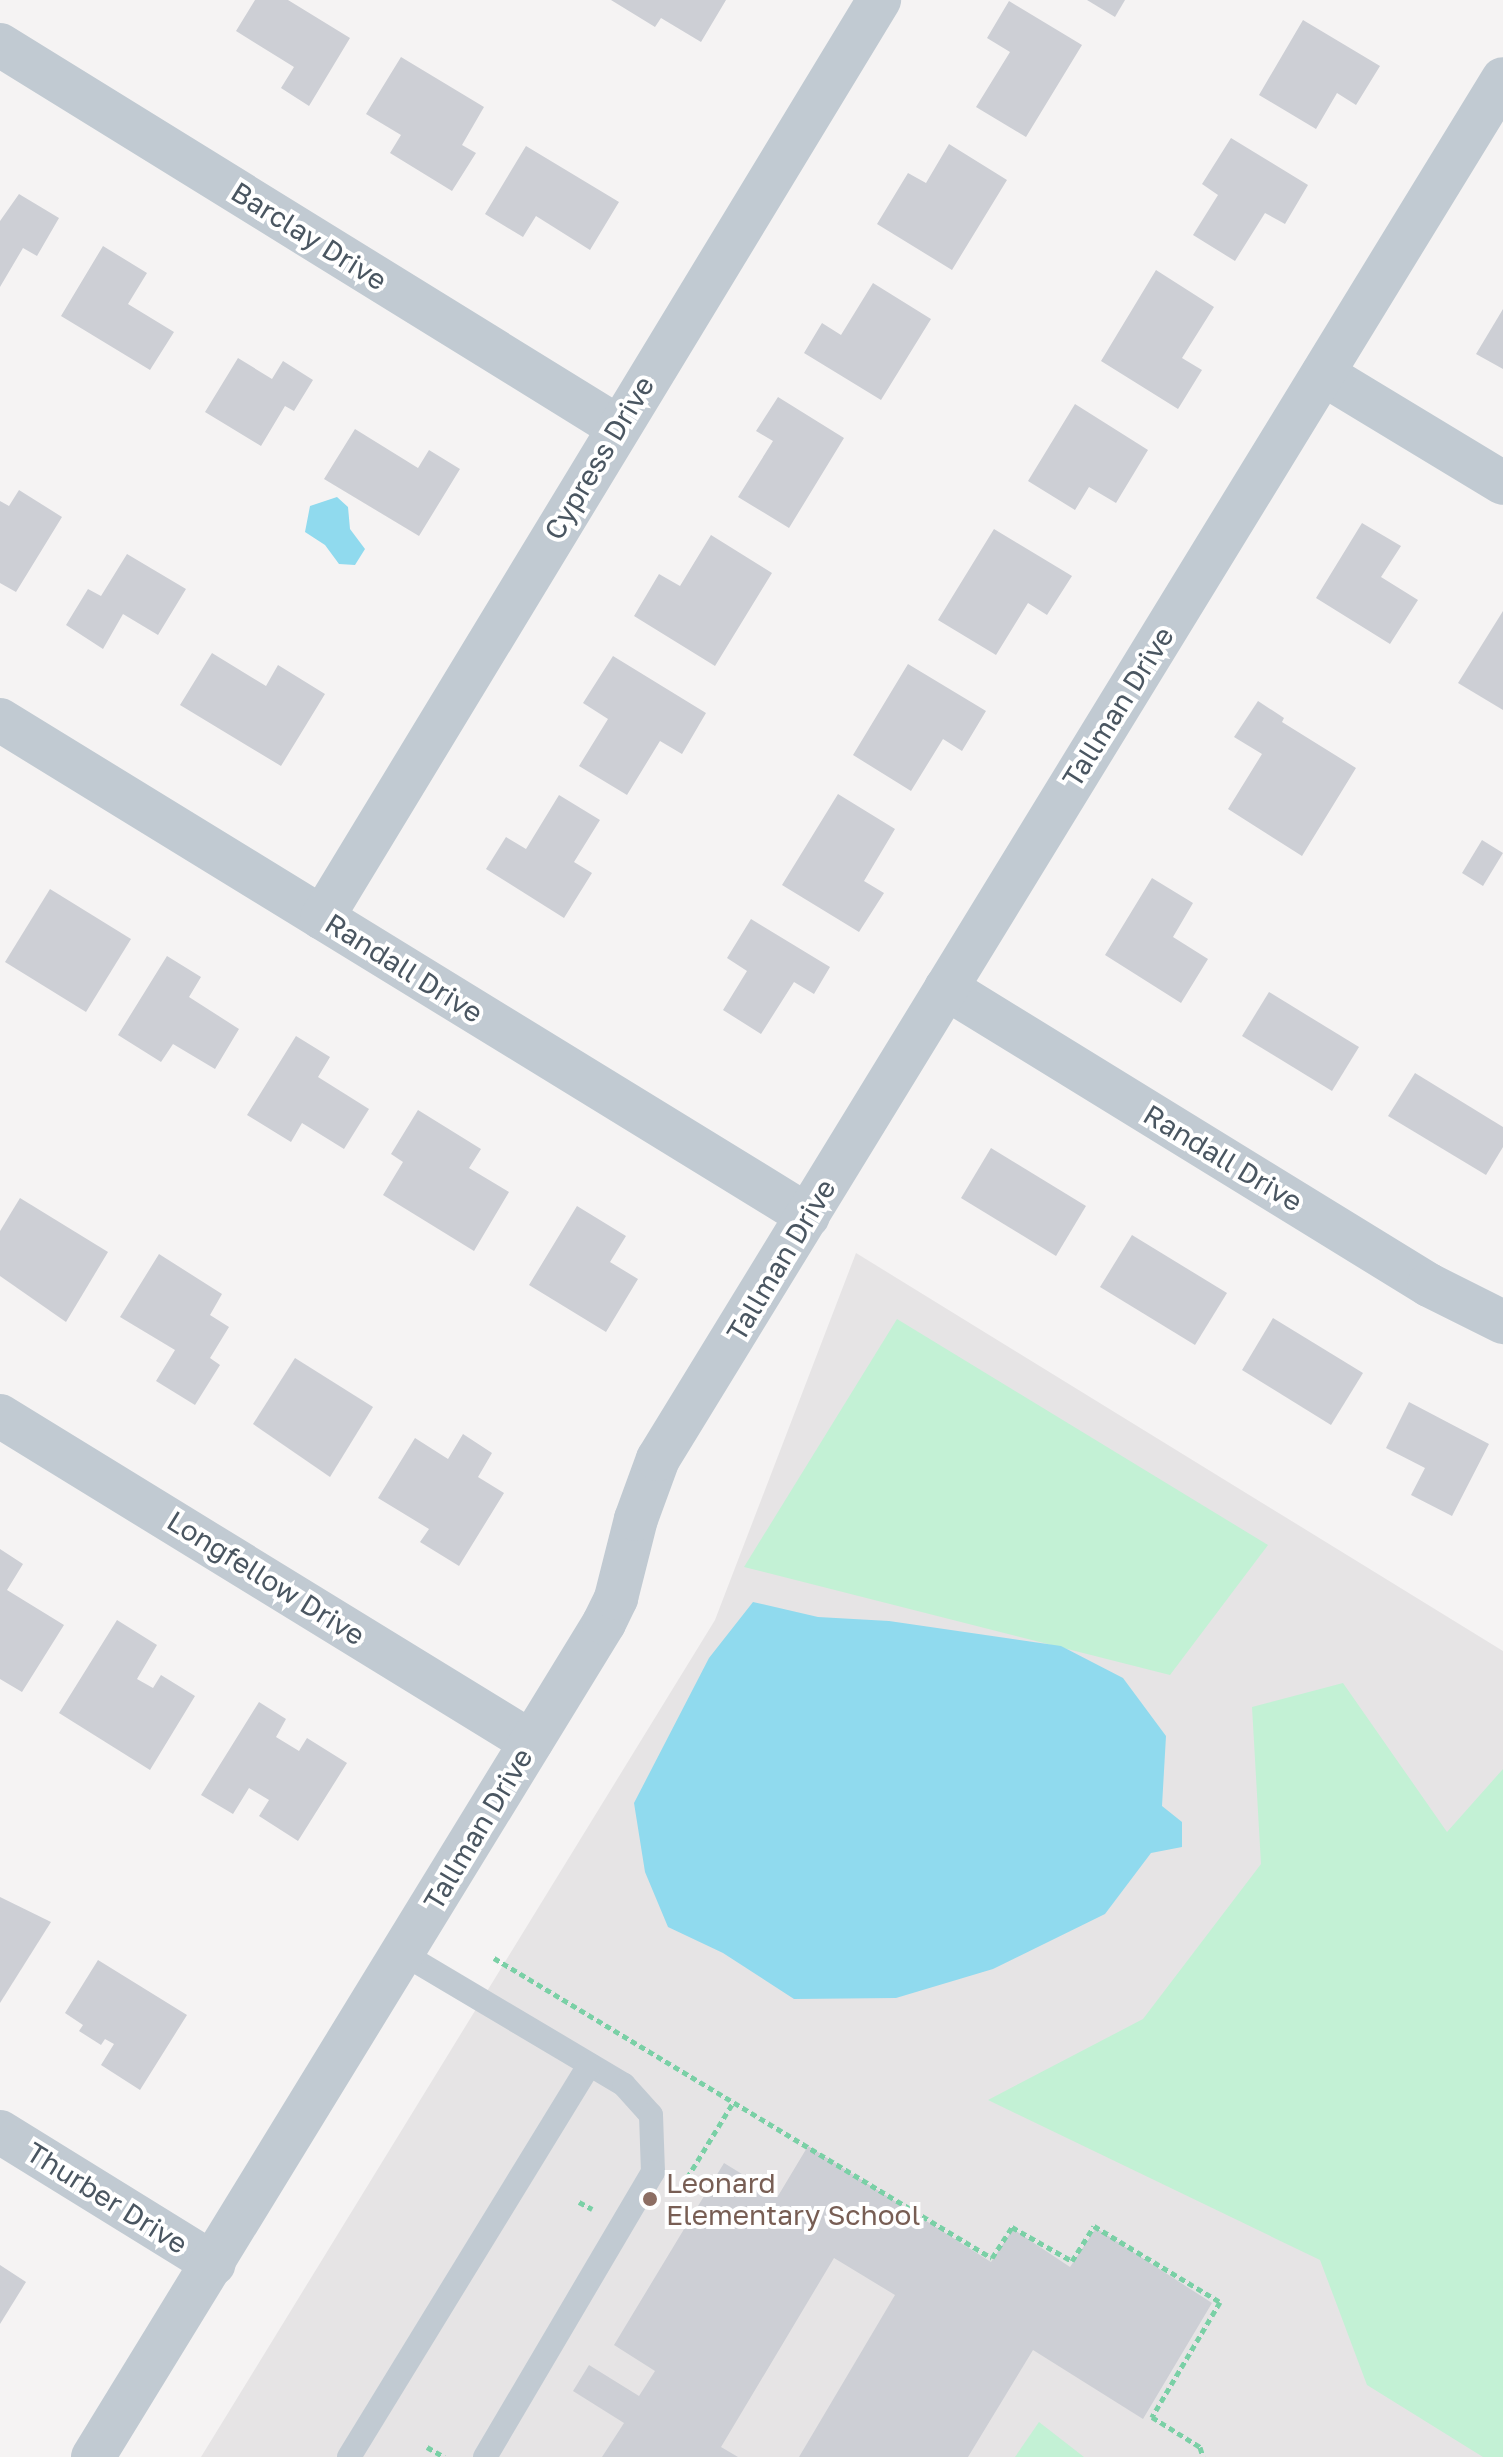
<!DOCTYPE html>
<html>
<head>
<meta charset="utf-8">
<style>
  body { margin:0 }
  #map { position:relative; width:1503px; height:2457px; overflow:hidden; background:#f5f3f3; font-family:"Golos Text",sans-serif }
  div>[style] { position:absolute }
  .education>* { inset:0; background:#e6e4e5 }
  .green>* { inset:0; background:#c3f1d5 }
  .water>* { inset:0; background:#90daee }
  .building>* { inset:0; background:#cdcfd5 }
  .path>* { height:5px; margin-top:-2.5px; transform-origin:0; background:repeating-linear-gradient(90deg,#7ad0a6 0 6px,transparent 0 10px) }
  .service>* { height:24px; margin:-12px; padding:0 12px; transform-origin:12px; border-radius:12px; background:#c1cad2 }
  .minor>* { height:44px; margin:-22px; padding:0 22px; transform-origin:22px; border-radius:22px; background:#c1cad2 }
  .dots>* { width:22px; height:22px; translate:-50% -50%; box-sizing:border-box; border:4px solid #fff; border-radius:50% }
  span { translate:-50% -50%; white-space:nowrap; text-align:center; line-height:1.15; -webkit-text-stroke:8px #fff; paint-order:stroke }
  .street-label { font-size:28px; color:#4a5661 }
  .education-label { font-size:28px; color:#785e54 }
  .left { translate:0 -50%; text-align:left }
</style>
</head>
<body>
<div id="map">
  <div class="education">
    <i style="clip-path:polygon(856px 1253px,1503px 1651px,1503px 2457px,201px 2457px,715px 1620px)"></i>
  </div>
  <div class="green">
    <i style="clip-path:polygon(897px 1319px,1268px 1545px,1170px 1675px,744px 1567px)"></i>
    <i style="clip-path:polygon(1343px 1683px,1447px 1832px,1503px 1769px,1503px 2457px,1483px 2457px,1367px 2385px,1320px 2260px,988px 2100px,1143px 2019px,1261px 1864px,1252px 1707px)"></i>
    <i style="clip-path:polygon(1039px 2422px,1084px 2457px,1015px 2457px)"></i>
  </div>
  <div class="water">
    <i style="clip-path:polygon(337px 497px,348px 507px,350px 529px,365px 549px,355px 565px,339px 564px,325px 545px,305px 532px,310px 506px)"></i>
    <i style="clip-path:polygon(753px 1602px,818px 1617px,889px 1621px,1061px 1646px,1123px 1678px,1166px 1736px,1162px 1806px,1182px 1822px,1182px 1847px,1151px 1853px,1105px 1914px,993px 1969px,896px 1998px,794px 1999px,723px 1953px,668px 1927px,645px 1872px,634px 1803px,709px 1658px)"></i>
  </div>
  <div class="building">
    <i style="clip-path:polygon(255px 0,288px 0,350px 38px,309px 106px,281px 88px,294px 67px,236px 31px)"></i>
    <i style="clip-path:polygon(611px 0,726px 0,701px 42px,661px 18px,655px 27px)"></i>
    <i style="clip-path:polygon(1087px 0,1125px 0,1115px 17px)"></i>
    <i style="clip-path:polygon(1009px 1px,1082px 45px,1026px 137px,976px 107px,1010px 52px,987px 38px)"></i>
    <i style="clip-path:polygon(1303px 20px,1380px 66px,1356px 105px,1337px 93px,1316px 129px,1259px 95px)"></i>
    <i style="clip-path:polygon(401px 57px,484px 107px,462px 145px,476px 153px,452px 191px,390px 153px,401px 135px,366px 114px)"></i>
    <i style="clip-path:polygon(1231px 138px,1308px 185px,1285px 224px,1265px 213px,1235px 261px,1193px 235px,1218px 195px,1202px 184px)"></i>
    <i style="clip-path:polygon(949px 144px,1007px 180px,952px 270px,877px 224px,908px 173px,926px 183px)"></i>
    <i style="clip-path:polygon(526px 146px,619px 202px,590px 250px,536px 216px,523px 237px,485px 214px)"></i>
    <i style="clip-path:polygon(19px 194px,59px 218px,37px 256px,23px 248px,0 287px,0 221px)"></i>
    <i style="clip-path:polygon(103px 246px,147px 273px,128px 304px,174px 332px,150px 370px,61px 316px)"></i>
    <i style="clip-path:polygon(1156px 270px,1214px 307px,1182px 358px,1202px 370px,1178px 409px,1101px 361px)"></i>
    <i style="clip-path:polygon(873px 283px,931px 319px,881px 400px,804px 353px,822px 323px,841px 335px)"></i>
    <i style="clip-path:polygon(1503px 309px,1503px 369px,1476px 354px)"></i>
    <i style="clip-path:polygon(238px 358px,272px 379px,283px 361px,313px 380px,294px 411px,285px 406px,261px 446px,205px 412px)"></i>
    <i style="clip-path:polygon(778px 397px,844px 438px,789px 528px,738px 497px,773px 441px,756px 431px)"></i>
    <i style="clip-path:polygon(1075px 404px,1148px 450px,1116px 503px,1089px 487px,1075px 510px,1028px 481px)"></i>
    <i style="clip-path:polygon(355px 429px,418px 468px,429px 450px,460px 469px,419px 536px,324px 479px)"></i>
    <i style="clip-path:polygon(19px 490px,62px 517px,16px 592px,0 583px,0 501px,9px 506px)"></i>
    <i style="clip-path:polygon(1362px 523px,1401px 546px,1381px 577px,1418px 600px,1390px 644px,1316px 598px)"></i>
    <i style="clip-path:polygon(994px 529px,1072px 576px,1047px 615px,1028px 603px,996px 655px,938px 620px)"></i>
    <i style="clip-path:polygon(711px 535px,772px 573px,715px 666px,634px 616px,659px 574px,680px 586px)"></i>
    <i style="clip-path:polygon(127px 554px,186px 589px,158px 635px,123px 614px,103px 649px,66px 625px,88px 589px,101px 596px)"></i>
    <i style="clip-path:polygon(1503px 611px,1503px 710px,1458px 683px)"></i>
    <i style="clip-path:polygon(212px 653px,266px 686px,278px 665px,325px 694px,281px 766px,180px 705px)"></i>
    <i style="clip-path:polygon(613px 656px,706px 713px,682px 754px,660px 741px,627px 795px,579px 766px,608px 719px,583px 703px)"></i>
    <i style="clip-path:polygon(908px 664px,986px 711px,962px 751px,943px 739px,911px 791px,853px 755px)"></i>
    <i style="clip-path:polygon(1258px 701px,1284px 718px,1282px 722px,1356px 768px,1302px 856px,1228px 809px,1262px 754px,1234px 737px)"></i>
    <i style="clip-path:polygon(838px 794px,895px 829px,864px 881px,884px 893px,859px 932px,782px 885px)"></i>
    <i style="clip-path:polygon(559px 795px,600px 820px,574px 862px,592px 873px,564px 918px,486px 869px,506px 837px,526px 849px)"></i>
    <i style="clip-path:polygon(1482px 840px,1503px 853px,1483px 886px,1462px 873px)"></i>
    <i style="clip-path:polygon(1152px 878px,1193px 903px,1173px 937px,1208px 959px,1181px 1003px,1105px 955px)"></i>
    <i style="clip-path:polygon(50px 889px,131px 939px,86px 1012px,5px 962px)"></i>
    <i style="clip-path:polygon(751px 919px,830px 967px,814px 994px,794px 982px,761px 1034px,723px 1010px,747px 971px,727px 958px)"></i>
    <i style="clip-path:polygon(167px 956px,201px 977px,189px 997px,239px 1029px,215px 1069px,173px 1044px,161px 1062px,118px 1035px)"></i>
    <i style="clip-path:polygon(1269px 992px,1359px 1047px,1332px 1091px,1242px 1036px)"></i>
    <i style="clip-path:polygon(296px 1036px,330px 1057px,318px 1077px,369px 1109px,344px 1149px,302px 1123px,291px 1142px,247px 1115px)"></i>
    <i style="clip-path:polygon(1415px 1073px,1503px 1127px,1503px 1147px,1486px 1175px,1388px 1116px)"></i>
    <i style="clip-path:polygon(418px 1110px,481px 1149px,469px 1168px,509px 1192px,474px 1251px,383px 1195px,403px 1162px,391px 1154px)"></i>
    <i style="clip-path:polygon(991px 1148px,1086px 1206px,1056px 1256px,961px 1198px)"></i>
    <i style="clip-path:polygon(20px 1198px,108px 1252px,66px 1322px,0 1276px,0 1231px)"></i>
    <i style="clip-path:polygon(577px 1206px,626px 1236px,610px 1262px,638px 1279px,606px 1332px,529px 1285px)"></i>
    <i style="clip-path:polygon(1132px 1235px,1227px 1293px,1195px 1345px,1100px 1287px)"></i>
    <i style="clip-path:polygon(159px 1254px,222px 1294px,210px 1315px,229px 1327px,210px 1358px,220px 1365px,195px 1405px,156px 1381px,175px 1350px,120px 1317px)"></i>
    <i style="clip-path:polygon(1273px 1318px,1363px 1373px,1331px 1425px,1242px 1370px)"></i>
    <i style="clip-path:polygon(295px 1358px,373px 1407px,330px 1477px,253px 1424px)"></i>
    <i style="clip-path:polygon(1409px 1402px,1489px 1444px,1452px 1516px,1411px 1495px,1425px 1468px,1386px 1448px)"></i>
    <i style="clip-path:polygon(463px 1434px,492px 1453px,478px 1477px,504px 1493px,459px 1566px,420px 1542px,429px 1529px,378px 1498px,415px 1438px,448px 1459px)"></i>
    <i style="clip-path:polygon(0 1549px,23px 1564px,7px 1590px,64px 1625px,22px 1692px,0 1679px)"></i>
    <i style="clip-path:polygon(117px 1620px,157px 1645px,137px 1679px,153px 1688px,161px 1675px,195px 1696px,150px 1770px,59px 1713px)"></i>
    <i style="clip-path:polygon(259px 1702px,286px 1719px,276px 1737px,299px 1751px,307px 1738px,347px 1763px,298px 1841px,259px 1816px,269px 1800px,249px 1788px,233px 1814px,201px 1795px)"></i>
    <i style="clip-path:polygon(0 1897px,51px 1922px,0 2003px)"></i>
    <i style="clip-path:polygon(98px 1960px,187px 2015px,140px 2090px,101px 2065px,114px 2044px,105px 2039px,101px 2045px,79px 2031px,83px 2025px,65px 2013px)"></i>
    <i style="clip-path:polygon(808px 2146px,991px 2262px,1013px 2229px,1070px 2267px,1096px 2228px,1212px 2303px,1143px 2419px,1033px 2350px,968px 2457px,799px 2457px,895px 2295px,834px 2258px,721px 2447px,738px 2457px,602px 2457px,624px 2423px,573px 2391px,589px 2365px,639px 2396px,655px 2371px,614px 2345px,724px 2163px,778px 2196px)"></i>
    <i style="clip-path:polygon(0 2265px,26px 2282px,0 2324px)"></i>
  </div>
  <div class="path">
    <i style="left:494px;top:1958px;width:581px;rotate:31.07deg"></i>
    <i style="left:992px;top:2258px;width:37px;rotate:-57deg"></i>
    <i style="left:1012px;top:2227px;width:69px;rotate:29.5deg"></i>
    <i style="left:1072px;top:2261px;width:41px;rotate:-57.8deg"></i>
    <i style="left:1094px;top:2226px;width:147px;rotate:31.1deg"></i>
    <i style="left:1220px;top:2302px;width:134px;rotate:120.6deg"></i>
    <i style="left:1152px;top:2417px;width:57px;rotate:32deg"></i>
    <i style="left:1200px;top:2447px;width:10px;rotate:73deg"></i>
    <i style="left:687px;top:2178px;width:90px;rotate:-58.6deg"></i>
    <i style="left:579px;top:2202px;width:15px;rotate:28deg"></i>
    <i style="left:427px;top:2447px;width:20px;rotate:30deg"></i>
  </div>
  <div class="service">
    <i style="left:402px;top:1953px;width:258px;rotate:30.7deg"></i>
    <i style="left:624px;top:2085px;width:40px;rotate:48deg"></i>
    <i style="left:651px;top:2115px;width:57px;rotate:88deg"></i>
    <i style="left:653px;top:2172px;width:331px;rotate:120.5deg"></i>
    <i style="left:349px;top:2457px;width:460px;rotate:-58.5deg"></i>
  </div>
  <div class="minor">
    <i style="left:0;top:45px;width:727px;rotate:31.72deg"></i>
    <i style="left:1323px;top:374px;width:210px;rotate:31.2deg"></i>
    <i style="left:0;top:720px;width:948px;rotate:31.54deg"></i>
    <i style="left:322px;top:918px;width:1074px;rotate:-58.75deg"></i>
    <i style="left:946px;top:988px;width:567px;rotate:31.59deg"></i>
    <i style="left:1429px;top:1285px;width:83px;rotate:26.6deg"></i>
    <i style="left:0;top:1416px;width:623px;rotate:31.55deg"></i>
    <i style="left:0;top:2132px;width:251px;rotate:31.7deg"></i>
    <i style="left:93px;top:2457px;width:978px;rotate:-58.5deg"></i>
    <i style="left:604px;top:1623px;width:28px;rotate:-64deg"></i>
    <i style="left:616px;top:1598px;width:81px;rotate:-75.8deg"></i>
    <i style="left:636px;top:1519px;width:64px;rotate:-69.9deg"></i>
    <i style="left:658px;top:1459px;width:1618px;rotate:-58.52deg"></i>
  </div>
  <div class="dots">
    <i style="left:650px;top:2199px;background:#8d6e63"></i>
  </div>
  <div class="street-label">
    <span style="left:309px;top:236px;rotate:32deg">Barclay Drive</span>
    <span style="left:599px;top:458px;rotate:-59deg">Cypress Drive</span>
    <span style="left:1118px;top:707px;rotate:-58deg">Tallman Drive</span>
    <span style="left:404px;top:968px;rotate:32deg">Randall Drive</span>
    <span style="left:1223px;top:1158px;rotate:31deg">Randall Drive</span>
    <span style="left:781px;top:1260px;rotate:-59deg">Tallman Drive</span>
    <span style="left:266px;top:1578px;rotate:32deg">Longfellow Drive</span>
    <span style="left:478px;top:1829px;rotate:-59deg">Tallman Drive</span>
    <span style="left:107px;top:2198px;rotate:32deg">Thurber Drive</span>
  </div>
  <div class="education-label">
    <span class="left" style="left:666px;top:2199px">Leonard<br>Elementary School</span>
  </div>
</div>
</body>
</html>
